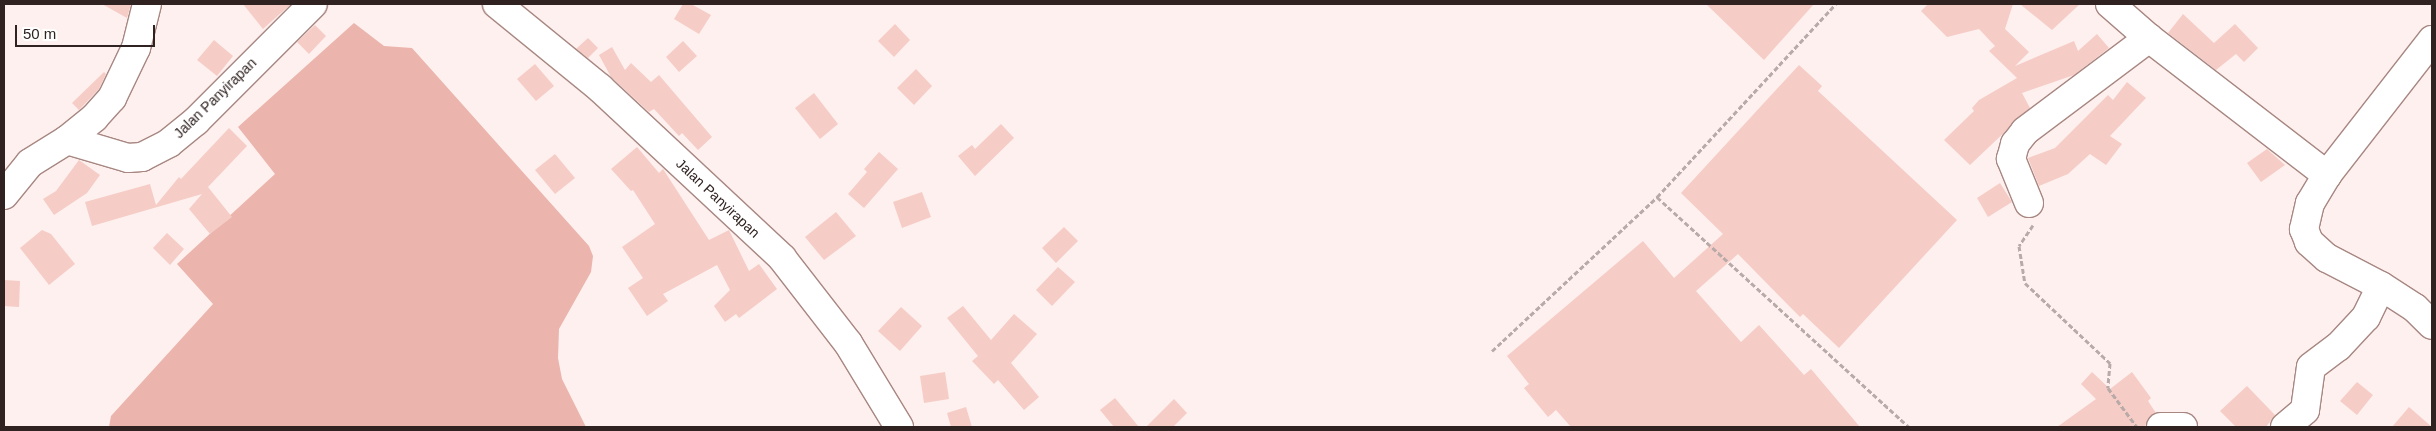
<!DOCTYPE html>
<html>
<head>
<meta charset="utf-8">
<style>
  body { margin:0 }
  #map { position:relative; width:2436px; height:431px; overflow:hidden; background:#fef0ee; font-family:Helvetica,sans-serif }
  div>[style] { position:absolute }
  .green>* { inset:0; background:#ebb4ac }
  .building>* { inset:0; background:#f6ccc6 }
  .path>* { height:3px; margin-top:-1.5px; transform-origin:0; background:repeating-linear-gradient(90deg,#b8aaa8 0 5px,transparent 0 7.5px) }
  .roads { filter:drop-shadow(1px 0 #a78782) drop-shadow(-1px 0 #a78782) drop-shadow(0 1px #a78782) drop-shadow(0 -1px #a78782) }
  .minor>* { height:28px; margin:-14px; padding:0 14px; transform-origin:14px; border-radius:14px; background:#fff }
  span { translate:-50% -50%; white-space:nowrap; text-align:center; line-height:1.15; -webkit-text-stroke:4px #fff; paint-order:stroke }
  .street-label { font-size:14px; color:#2f2220 }
  .frame { position:absolute; inset:0; border:5px solid #2f2220; pointer-events:none }
  .scale { position:absolute; left:15px; top:25px; width:140px; height:22px; box-sizing:border-box; border:2px solid #2f2220; border-top:0; padding-left:6px; font-size:15px; line-height:18px; white-space:nowrap; color:#2f2220; -webkit-text-stroke:4px #fff; paint-order:stroke }
</style>
</head>
<body>
<div id="map">
  <div class="green">
    <i style="clip-path:polygon(354px 23px,384px 46px,412px 48px,589px 246px,593px 256px,591px 272px,559px 329px,558px 358px,562px 379px,586px 427px,109px 427px,111px 416px,213px 304px,177px 264px,275px 174px,238px 127px)"></i>
  </div>
  <div class="building">
    <i style="clip-path:polygon(102px 4px,131px 4px,127px 18px)"></i>
    <i style="clip-path:polygon(243px 4px,291px 4px,263px 29px)"></i>
    <i style="clip-path:polygon(683px 4px,691px 4px,711px 15px,699px 34px,674px 19px)"></i>
    <i style="clip-path:polygon(1706px 4px,1814px 4px,1764px 60px)"></i>
    <i style="clip-path:polygon(1928px 4px,2013px 4px,2005px 29px,2029px 52px,2015px 66px,2074px 41px,2078px 51px,2097px 34px,2109px 48px,2074px 75px,2022px 93px,2030px 108px,1970px 165px,1944px 140px,1974px 111px,1972px 108px,1979px 100px,2017px 78px,1989px 51px,1995px 46px,1979px 29px,1947px 37px,1921px 11px)"></i>
    <i style="clip-path:polygon(2020px 4px,2080px 4px,2052px 30px)"></i>
    <i style="clip-path:polygon(2183px 14px,2214px 43px,2235px 24px,2258px 48px,2244px 62px,2236px 54px,2216px 70px,2168px 33px)"></i>
    <i style="clip-path:polygon(895px 24px,910px 40px,894px 57px,878px 41px)"></i>
    <i style="clip-path:polygon(315px 25px,326px 36px,309px 54px,297px 42px)"></i>
    <i style="clip-path:polygon(588px 38px,598px 48px,588px 58px,576px 49px)"></i>
    <i style="clip-path:polygon(214px 40px,233px 56px,217px 76px,197px 60px)"></i>
    <i style="clip-path:polygon(683px 41px,697px 56px,679px 72px,666px 57px)"></i>
    <i style="clip-path:polygon(612px 47px,625px 70px,631px 63px,651px 82px,659px 75px,712px 137px,698px 150px,682px 133px,679px 136px,654px 109px,649px 112px,611px 77px,599px 55px)"></i>
    <i style="clip-path:polygon(535px 64px,554px 86px,536px 101px,517px 79px)"></i>
    <i style="clip-path:polygon(1799px 65px,1822px 86px,1818px 91px,1957px 220px,1839px 348px,1803px 314px,1800px 317px,1738px 254px,1696px 291px,1741px 342px,1759px 325px,1804px 375px,1811px 369px,1860px 427px,1571px 427px,1556px 410px,1548px 417px,1524px 388px,1529px 384px,1507px 356px,1643px 241px,1674px 278px,1723px 234px,1681px 193px)"></i>
    <i style="clip-path:polygon(916px 69px,932px 86px,914px 105px,897px 88px)"></i>
    <i style="clip-path:polygon(104px 72px,106px 74px,99px 89px,79px 110px,72px 103px)"></i>
    <i style="clip-path:polygon(2127px 82px,2146px 98px,2110px 136px,2122px 144px,2106px 165px,2090px 154px,2068px 174px,2039px 186px,2028px 158px,2055px 148px,2108px 95px,2113px 100px)"></i>
    <i style="clip-path:polygon(814px 93px,838px 124px,820px 139px,795px 108px)"></i>
    <i style="clip-path:polygon(1001px 124px,1014px 138px,975px 176px,958px 156px,972px 145px,975px 149px)"></i>
    <i style="clip-path:polygon(229px 128px,247px 146px,208px 187px,232px 217px,210px 234px,189px 209px,202px 194px,92px 226px,85px 202px,150px 184px,156px 205px,179px 177px,181px 179px)"></i>
    <i style="clip-path:polygon(637px 147px,659px 173px,663px 169px,709px 240px,729px 230px,749px 271px,759px 264px,777px 289px,739px 318px,736px 314px,725px 322px,714px 306px,730px 290px,717px 265px,663px 294px,668px 301px,647px 316px,628px 288px,643px 278px,622px 247px,655px 224px,633px 190px,631px 191px,611px 169px)"></i>
    <i style="clip-path:polygon(2267px 149px,2285px 165px,2261px 182px,2247px 163px)"></i>
    <i style="clip-path:polygon(879px 152px,898px 169px,864px 208px,848px 194px,867px 172px,864px 169px)"></i>
    <i style="clip-path:polygon(555px 154px,575px 178px,555px 194px,535px 170px)"></i>
    <i style="clip-path:polygon(79px 160px,100px 175px,87px 193px,54px 215px,43px 199px,56px 191px)"></i>
    <i style="clip-path:polygon(2000px 183px,2012px 202px,1988px 217px,1977px 198px)"></i>
    <i style="clip-path:polygon(922px 192px,931px 217px,902px 228px,893px 202px)"></i>
    <i style="clip-path:polygon(836px 212px,856px 236px,824px 260px,805px 237px)"></i>
    <i style="clip-path:polygon(1064px 227px,1078px 241px,1056px 263px,1042px 248px)"></i>
    <i style="clip-path:polygon(42px 230px,51px 234px,75px 264px,49px 285px,20px 248px)"></i>
    <i style="clip-path:polygon(167px 233px,184px 249px,170px 265px,153px 248px)"></i>
    <i style="clip-path:polygon(1058px 267px,1075px 282px,1052px 306px,1036px 290px)"></i>
    <i style="clip-path:polygon(4px 280px,20px 281px,19px 307px,4px 306px)"></i>
    <i style="clip-path:polygon(963px 306px,991px 340px,1014px 314px,1037px 334px,1011px 363px,1039px 397px,1024px 410px,998px 380px,994px 384px,972px 361px,978px 356px,947px 318px)"></i>
    <i style="clip-path:polygon(901px 307px,922px 326px,900px 351px,878px 331px)"></i>
    <i style="clip-path:polygon(945px 372px,949px 399px,924px 403px,920px 376px)"></i>
    <i style="clip-path:polygon(2092px 372px,2110px 389px,2132px 372px,2151px 398px,2148px 401px,2156px 413px,2148px 419px,2145px 427px,2057px 427px,2096px 399px,2081px 384px)"></i>
    <i style="clip-path:polygon(2357px 382px,2373px 395px,2357px 415px,2340px 401px)"></i>
    <i style="clip-path:polygon(2247px 386px,2275px 415px,2266px 427px,2236px 427px,2220px 411px)"></i>
    <i style="clip-path:polygon(1115px 398px,1139px 427px,1114px 427px,1100px 410px)"></i>
    <i style="clip-path:polygon(1174px 399px,1187px 413px,1173px 427px,1146px 427px)"></i>
    <i style="clip-path:polygon(966px 407px,972px 427px,951px 427px,947px 413px)"></i>
    <i style="clip-path:polygon(2409px 407px,2432px 427px,2392px 427px)"></i>
  </div>
  <div class="path">
    <i style="left:1657px;top:197px;width:341px;rotate:42.4deg"></i>
    <i style="left:2033px;top:225px;width:25px;rotate:124deg"></i>
    <i style="left:2019px;top:246px;width:37px;rotate:81deg"></i>
    <i style="left:2025px;top:283px;width:117px;rotate:43.3deg"></i>
    <i style="left:2110px;top:363px;width:25px;rotate:95deg"></i>
    <i style="left:2108px;top:388px;width:49px;rotate:53.4deg"></i>
    <i style="left:1492px;top:351px;width:226px;rotate:-43deg"></i>
    <i style="left:1657px;top:197px;width:263px;rotate:-47.2deg"></i>
  </div>
  <div class="roads">
    <div class="minor">
      <i style="left:497px;top:4px;width:133px;rotate:39.2deg"></i>
      <i style="left:600px;top:88px;width:249px;rotate:43deg"></i>
      <i style="left:782px;top:258px;width:108px;rotate:52.2deg"></i>
      <i style="left:848px;top:343px;width:98px;rotate:58.7deg"></i>
      <i style="left:2110px;top:4px;width:52px;rotate:41.1deg"></i>
      <i style="left:2149px;top:38px;width:225px;rotate:37.6deg"></i>
      <i style="left:2432px;top:40px;width:171px;rotate:127.9deg"></i>
      <i style="left:2327px;top:175px;width:33px;rotate:121deg"></i>
      <i style="left:2310px;top:203px;width:27px;rotate:103deg"></i>
      <i style="left:2304px;top:229px;width:14px;rotate:69deg"></i>
      <i style="left:2309px;top:242px;width:24px;rotate:42deg"></i>
      <i style="left:2327px;top:258px;width:61px;rotate:27.4deg"></i>
      <i style="left:2381px;top:286px;width:40px;rotate:32.9deg"></i>
      <i style="left:2415px;top:308px;width:24px;rotate:45deg"></i>
      <i style="left:67px;top:140px;width:35px;rotate:-39deg"></i>
      <i style="left:94px;top:118px;width:27px;rotate:-48deg"></i>
      <i style="left:112px;top:98px;width:55px;rotate:-64.4deg"></i>
      <i style="left:136px;top:48px;width:45px;rotate:-76deg"></i>
      <i style="left:4px;top:195px;width:41px;rotate:-50.9deg"></i>
      <i style="left:30px;top:163px;width:44px;rotate:-31.9deg"></i>
      <i style="left:67px;top:140px;width:64px;rotate:16.4deg"></i>
      <i style="left:128px;top:158px;width:14px;rotate:-4deg"></i>
      <i style="left:142px;top:157px;width:30px;rotate:-27deg"></i>
      <i style="left:169px;top:143px;width:35px;rotate:-39deg"></i>
      <i style="left:196px;top:121px;width:165px;rotate:-45deg"></i>
      <i style="left:2029px;top:203px;width:48px;rotate:-112.2deg"></i>
      <i style="left:2011px;top:159px;width:16px;rotate:-75deg"></i>
      <i style="left:2015px;top:144px;width:16px;rotate:-52deg"></i>
      <i style="left:2025px;top:131px;width:155px;rotate:-36.9deg"></i>
      <i style="left:2161px;top:427px;width:22px"></i>
      <i style="left:2285px;top:427px;width:26px;rotate:-40deg"></i>
      <i style="left:2305px;top:410px;width:43px;rotate:-82.1deg"></i>
      <i style="left:2311px;top:367px;width:34px;rotate:-37deg"></i>
      <i style="left:2338px;top:347px;width:41px;rotate:-47deg"></i>
      <i style="left:2366px;top:317px;width:34px;rotate:-64deg"></i>
    </div>
  </div>
  <div class="street-label">
    <span style="left:215px;top:98px;rotate:-44deg">Jalan Panyirapan</span>
    <span style="left:718px;top:198px;rotate:43deg">Jalan Panyirapan</span>
  </div>
  <div class="frame"></div>
  <div class="scale">50 m</div>
</div>
</body>
</html>
